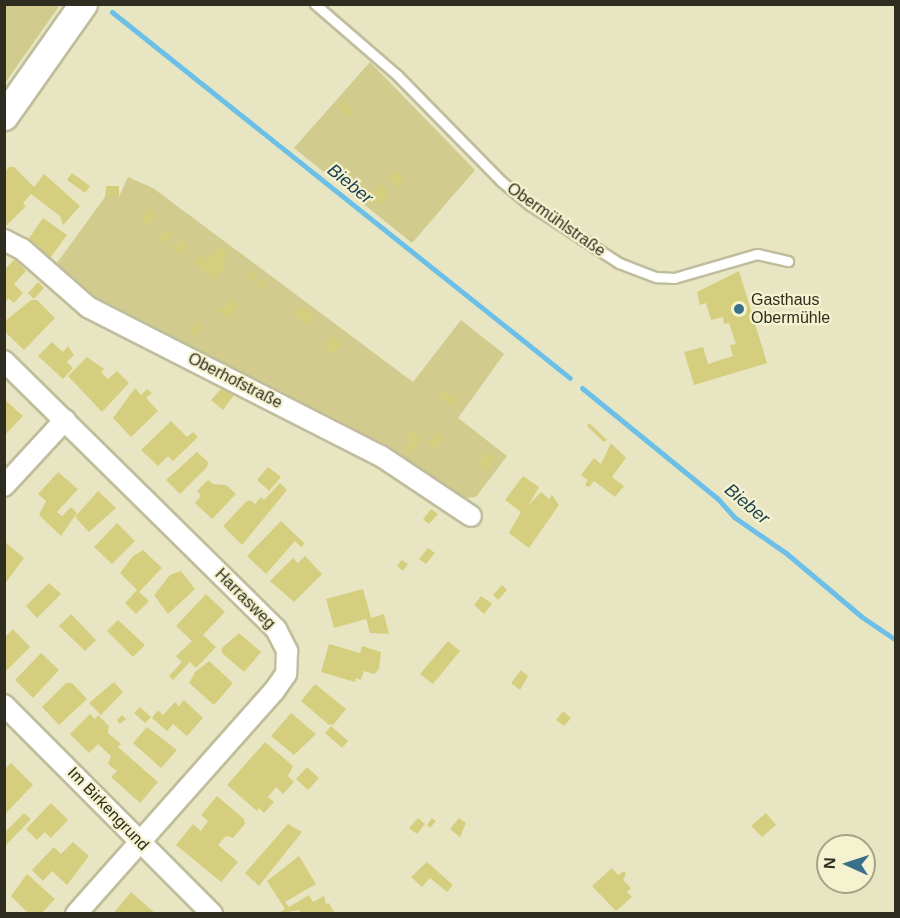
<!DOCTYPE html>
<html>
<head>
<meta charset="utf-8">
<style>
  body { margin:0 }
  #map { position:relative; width:900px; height:918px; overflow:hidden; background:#e8e5c2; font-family:Helvetica,sans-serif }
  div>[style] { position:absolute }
  .green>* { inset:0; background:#d1cb8e }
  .stream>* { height:5px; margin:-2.5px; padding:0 2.5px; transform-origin:2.5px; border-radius:2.5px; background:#6cc0e8 }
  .building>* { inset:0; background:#d6ce7f }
  .roads { filter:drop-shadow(2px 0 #c0bd9c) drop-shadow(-2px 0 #c0bd9c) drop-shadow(0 2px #c0bd9c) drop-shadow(0 -2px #c0bd9c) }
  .lane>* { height:9px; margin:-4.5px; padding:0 4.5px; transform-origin:4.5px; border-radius:4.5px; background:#fff }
  .street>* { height:20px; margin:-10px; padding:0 10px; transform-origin:10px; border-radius:10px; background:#fff }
  .secondary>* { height:27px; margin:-13.5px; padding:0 13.5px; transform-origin:13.5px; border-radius:13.5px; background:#fff }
  .dots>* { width:16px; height:16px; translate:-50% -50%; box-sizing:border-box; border:3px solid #f5f2cf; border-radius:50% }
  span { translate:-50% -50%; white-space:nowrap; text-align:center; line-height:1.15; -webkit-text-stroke:4.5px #f5f2cf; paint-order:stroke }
  .street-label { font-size:16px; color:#2e2d1f }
  .poi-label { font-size:16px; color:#2e2d1f }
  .left { translate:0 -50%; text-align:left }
  .water-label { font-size:18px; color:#1a3f50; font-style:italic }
  .frame { position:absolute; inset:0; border:6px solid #2e2d1f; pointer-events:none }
  .north { position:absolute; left:816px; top:834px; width:60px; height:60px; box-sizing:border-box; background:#f5f2cf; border:2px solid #a5a389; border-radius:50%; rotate:273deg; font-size:16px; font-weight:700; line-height:24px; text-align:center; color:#2e2d1f }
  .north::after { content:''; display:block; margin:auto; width:21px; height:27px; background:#38708a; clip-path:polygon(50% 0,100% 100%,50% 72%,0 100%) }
</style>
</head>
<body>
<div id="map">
  <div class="green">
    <i style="clip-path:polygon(5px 4px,60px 5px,5px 83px,4px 5px)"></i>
    <i style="clip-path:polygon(370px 62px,475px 170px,412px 243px,294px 148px)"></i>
    <i style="clip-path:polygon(128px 177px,153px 188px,413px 382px,461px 320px,504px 354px,458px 418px,507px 456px,476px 497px,458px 499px,89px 300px,54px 267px,105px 197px,119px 197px)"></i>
  </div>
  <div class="stream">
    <i style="left:112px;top:12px;width:586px;rotate:38.63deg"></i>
    <i style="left:582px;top:388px;width:176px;rotate:39.2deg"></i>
    <i style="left:718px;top:499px;width:24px;rotate:48deg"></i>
    <i style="left:734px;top:517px;width:63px;rotate:34.7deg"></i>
    <i style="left:786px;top:553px;width:99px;rotate:40.1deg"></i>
    <i style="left:862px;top:617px;width:41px;rotate:34.1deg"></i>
  </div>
  <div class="building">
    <i style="clip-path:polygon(342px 102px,355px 110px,351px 117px,338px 109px)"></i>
    <i style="clip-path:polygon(9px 167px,14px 167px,34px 187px,44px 174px,80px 206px,63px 225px,60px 216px,31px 194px,23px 203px,26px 206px,4px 228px,4px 173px)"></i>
    <i style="clip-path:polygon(395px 170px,405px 181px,397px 188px,387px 177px)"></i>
    <i style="clip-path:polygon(72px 173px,90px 186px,85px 193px,67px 180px)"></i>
    <i style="clip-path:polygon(380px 184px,390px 194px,379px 205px,369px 196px)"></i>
    <i style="clip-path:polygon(106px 186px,119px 186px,119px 197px,105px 197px)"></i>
    <i style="clip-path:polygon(149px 209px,157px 215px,148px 226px,141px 220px)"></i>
    <i style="clip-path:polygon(43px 218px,67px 235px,48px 261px,27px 241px)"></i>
    <i style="clip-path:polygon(167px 230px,172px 234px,165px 244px,158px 238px)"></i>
    <i style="clip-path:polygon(180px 239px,187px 245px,179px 255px,172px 250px)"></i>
    <i style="clip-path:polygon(219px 245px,227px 251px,223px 260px,228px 263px,214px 280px,194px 262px,200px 255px,207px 260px)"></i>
    <i style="clip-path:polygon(15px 259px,26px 271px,14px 284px,23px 293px,14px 303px,8px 298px,4px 306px,4px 270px)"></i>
    <i style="clip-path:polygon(253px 271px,257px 275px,253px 281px,248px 277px)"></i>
    <i style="clip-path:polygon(739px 271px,767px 363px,694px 385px,684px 352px,703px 347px,708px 364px,733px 356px,730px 345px,736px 344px,729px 323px,724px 324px,723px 317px,711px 320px,706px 303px,700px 305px,697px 292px)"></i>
    <i style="clip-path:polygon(261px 279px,267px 284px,262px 290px,255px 285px)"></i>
    <i style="clip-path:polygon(38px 282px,44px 288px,34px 299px,28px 293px)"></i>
    <i style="clip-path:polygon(31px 300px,37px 300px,55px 318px,24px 350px,4px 331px,4px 322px)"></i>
    <i style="clip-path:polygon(233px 300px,239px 305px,227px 319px,217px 310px)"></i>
    <i style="clip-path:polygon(301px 305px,316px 317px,309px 326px,294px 314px)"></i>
    <i style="clip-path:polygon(197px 322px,202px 326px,194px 336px,189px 332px)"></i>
    <i style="clip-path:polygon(332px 336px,342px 345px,333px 355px,323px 347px)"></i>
    <i style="clip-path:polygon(52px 342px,63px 352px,68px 346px,74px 355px,67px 362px,73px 368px,63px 379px,38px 356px)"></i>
    <i style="clip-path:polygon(87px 357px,104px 369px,101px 372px,108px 379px,117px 371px,129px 383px,102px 412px,68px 376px)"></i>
    <i style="clip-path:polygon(135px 388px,141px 395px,147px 389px,152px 393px,146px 398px,158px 411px,131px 437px,113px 418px)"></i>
    <i style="clip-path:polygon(222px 388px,234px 395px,223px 410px,211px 400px)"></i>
    <i style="clip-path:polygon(444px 390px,458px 400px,453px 406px,439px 397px)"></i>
    <i style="clip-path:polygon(4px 399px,23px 416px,4px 436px)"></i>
    <i style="clip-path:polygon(171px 421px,187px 437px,193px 432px,198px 437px,173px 461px,168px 456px,158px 466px,141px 450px)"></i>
    <i style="clip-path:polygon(589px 423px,607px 440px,604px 442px,587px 426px)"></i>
    <i style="clip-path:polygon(411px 430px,421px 440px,408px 455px,403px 450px,412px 440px,406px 435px)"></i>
    <i style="clip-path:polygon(437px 434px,443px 438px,435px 449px,428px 444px)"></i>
    <i style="clip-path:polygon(611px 443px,626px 458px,612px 477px,624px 486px,615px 497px,594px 481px,589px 487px,585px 485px,588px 480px,581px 475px,594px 458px,601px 464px)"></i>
    <i style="clip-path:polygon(197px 452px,208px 462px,207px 467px,180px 494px,166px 480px)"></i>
    <i style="clip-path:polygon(487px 452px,496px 459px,486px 472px,477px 465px)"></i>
    <i style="clip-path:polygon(268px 467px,281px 477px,269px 491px,257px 480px)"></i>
    <i style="clip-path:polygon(58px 472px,78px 489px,57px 512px,62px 516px,71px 507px,77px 513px,61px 536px,39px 515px,46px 501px,38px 494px)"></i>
    <i style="clip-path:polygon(523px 476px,539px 487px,528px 506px,541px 492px,549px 499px,552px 495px,559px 505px,529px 548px,509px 533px,521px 512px,505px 500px)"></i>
    <i style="clip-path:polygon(208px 480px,213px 484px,226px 485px,236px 494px,212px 519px,195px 503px,201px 496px,197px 491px)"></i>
    <i style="clip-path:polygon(280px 483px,287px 490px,242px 545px,223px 526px,246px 502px,250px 500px,255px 504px,261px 497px,264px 500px)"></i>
    <i style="clip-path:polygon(98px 491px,116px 508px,89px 532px,75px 517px)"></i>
    <i style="clip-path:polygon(431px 509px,438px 514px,429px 524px,423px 519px)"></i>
    <i style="clip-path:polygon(281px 521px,305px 544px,301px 547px,295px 541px,266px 574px,247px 556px)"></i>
    <i style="clip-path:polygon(117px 523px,135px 541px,112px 564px,94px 547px)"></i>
    <i style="clip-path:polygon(4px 541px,24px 558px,4px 585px)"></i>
    <i style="clip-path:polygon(428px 548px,435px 553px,426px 564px,419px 559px)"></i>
    <i style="clip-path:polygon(143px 550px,162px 568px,139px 592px,149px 601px,136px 614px,125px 603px,137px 590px,120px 573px,133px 556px)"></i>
    <i style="clip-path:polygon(305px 556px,322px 574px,294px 602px,270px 581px,293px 558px,298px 563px)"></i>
    <i style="clip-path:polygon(402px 560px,408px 564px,403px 571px,397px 566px)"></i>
    <i style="clip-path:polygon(181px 571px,195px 589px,168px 614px,154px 595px,170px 575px)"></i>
    <i style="clip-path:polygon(49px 583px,61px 594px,37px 618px,26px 606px)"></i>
    <i style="clip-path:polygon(502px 585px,507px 590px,498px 600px,493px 595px)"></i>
    <i style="clip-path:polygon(363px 589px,371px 618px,384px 614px,389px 634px,370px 633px,366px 619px,334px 628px,326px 599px)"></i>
    <i style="clip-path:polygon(206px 594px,225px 612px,203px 635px,216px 647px,196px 668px,190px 662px,173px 680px,169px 676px,182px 662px,176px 656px,192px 641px,176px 626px)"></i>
    <i style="clip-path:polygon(481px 596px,492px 604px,484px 614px,474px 605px)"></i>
    <i style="clip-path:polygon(71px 614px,96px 640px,85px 651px,59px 626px)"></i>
    <i style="clip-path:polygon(118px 620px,145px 645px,133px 657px,107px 631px)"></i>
    <i style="clip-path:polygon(13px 629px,30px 647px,6px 671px,4px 638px)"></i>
    <i style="clip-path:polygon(239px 633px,261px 652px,244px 672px,222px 653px,222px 648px)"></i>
    <i style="clip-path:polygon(448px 641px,460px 651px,433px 684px,420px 674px)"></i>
    <i style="clip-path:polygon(329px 644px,360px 653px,362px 646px,381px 652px,379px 669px,374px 674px,364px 671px,361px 680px,356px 678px,355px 682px,321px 672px)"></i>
    <i style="clip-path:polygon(41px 653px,59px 670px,33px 698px,15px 680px)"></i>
    <i style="clip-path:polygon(209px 661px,233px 683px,214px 705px,189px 683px,195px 672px)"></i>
    <i style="clip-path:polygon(521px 670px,528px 676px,520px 690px,511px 683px)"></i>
    <i style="clip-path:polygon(114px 682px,123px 692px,101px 715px,89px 703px)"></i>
    <i style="clip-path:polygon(66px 683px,72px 683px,87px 699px,59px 725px,42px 707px)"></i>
    <i style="clip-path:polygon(315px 684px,346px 709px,334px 724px,329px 725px,301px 701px)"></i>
    <i style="clip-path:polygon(184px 700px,203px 718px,187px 736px,173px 724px,167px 731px,152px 718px,158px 710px,163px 715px,175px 702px,179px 706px)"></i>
    <i style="clip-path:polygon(140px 707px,151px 717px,145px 723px,134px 713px)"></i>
    <i style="clip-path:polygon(563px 711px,571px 718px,564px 726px,556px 720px)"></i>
    <i style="clip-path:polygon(291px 713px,316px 734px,294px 755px,271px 736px)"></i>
    <i style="clip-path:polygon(90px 714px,95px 719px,98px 715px,109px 726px,108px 733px,121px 744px,118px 747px,158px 782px,140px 803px,111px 777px,117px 771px,108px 764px,111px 756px,98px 744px,89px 753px,70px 734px)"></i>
    <i style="clip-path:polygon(122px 715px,126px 719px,120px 724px,117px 720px)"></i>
    <i style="clip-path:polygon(331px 726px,348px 741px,342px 748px,325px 733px)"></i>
    <i style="clip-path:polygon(147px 727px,177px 750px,161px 768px,133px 743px)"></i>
    <i style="clip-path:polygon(265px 742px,293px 766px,288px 776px,294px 782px,283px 794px,276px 787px,268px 797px,274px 802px,264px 813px,259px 808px,257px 811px,227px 785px)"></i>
    <i style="clip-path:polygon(11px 763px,33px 785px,4px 815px,4px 770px)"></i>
    <i style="clip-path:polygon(307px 767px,319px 778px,308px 790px,296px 779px)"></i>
    <i style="clip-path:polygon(217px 796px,244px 819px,245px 824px,233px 838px,226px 836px,218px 845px,238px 862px,221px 882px,176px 845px,193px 824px,201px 831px,208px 821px,201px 815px)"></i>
    <i style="clip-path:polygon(51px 803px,68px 820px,51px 838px,45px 832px,37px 840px,26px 829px)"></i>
    <i style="clip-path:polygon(24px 813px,31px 819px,4px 847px,4px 833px)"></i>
    <i style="clip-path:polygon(766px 813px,776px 825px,762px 837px,751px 826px)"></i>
    <i style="clip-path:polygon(418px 818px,425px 824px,417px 834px,409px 828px)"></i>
    <i style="clip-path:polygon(432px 818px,436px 821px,430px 828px,427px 825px)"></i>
    <i style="clip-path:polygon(459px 818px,466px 823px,460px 837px,450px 829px)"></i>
    <i style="clip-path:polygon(288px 824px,302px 832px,259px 886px,245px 873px)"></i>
    <i style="clip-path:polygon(73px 842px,89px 856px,67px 885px,52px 871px,43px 881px,32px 870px,54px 847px,61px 854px)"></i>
    <i style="clip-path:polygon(299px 856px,316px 884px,285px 902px,289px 907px,309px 895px,313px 902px,324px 896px,326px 904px,329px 903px,335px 914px,301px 914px,299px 910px,277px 914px,285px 909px,267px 881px)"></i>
    <i style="clip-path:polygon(427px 862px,453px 885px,447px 892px,430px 878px,422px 887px,411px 877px)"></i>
    <i style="clip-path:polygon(612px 868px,618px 875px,624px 871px,626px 874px,623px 880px,631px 888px,627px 892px,632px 897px,616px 911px,592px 886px)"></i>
    <i style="clip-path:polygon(27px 874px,55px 899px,41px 914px,27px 912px,11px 896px)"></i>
    <i style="clip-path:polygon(131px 892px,156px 914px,113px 914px)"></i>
  </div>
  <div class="roads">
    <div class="lane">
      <i style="left:315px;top:4px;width:108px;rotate:40.9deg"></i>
      <i style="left:397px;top:75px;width:148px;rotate:45.5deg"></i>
      <i style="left:501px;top:181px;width:38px;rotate:40deg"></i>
      <i style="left:530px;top:205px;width:106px;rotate:33.1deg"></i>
      <i style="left:619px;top:263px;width:40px;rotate:21deg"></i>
      <i style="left:656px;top:277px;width:18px;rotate:3deg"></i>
      <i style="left:674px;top:278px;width:86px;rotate:-16.1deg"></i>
      <i style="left:757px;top:254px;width:32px;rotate:13deg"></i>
    </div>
    <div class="street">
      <i style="left:4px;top:240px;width:20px;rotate:27deg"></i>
      <i style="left:22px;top:249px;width:88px;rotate:41.3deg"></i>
      <i style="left:88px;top:307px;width:329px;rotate:27deg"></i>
      <i style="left:381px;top:456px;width:108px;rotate:33.7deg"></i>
      <i style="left:4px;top:361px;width:382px;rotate:44.6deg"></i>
      <i style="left:276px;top:629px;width:25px;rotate:63deg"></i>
      <i style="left:287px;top:651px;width:23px;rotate:92deg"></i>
      <i style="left:286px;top:674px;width:21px;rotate:125deg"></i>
      <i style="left:274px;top:691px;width:298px;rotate:131.6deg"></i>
      <i style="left:4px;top:486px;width:90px;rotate:-47.3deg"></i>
      <i style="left:4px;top:705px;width:295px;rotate:45.1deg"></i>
    </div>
    <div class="secondary">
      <i style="left:4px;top:116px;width:137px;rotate:-54.8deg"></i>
    </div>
  </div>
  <div class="dots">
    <i style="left:739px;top:309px;background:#38708a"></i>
  </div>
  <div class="street-label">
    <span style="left:556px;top:220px;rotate:35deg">Obermühlstraße</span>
    <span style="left:235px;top:381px;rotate:27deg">Oberhofstraße</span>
    <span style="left:245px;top:599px;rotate:45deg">Harrasweg</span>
    <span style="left:108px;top:809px;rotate:46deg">Im Birkengrund</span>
  </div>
  <div class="poi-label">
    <span class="left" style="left:751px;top:309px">Gasthaus<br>Obermühle</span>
  </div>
  <div class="water-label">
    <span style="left:350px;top:184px;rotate:39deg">Bieber</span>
    <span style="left:747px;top:504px;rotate:40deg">Bieber</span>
  </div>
  <div class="frame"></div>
  <div class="north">N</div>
</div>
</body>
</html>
